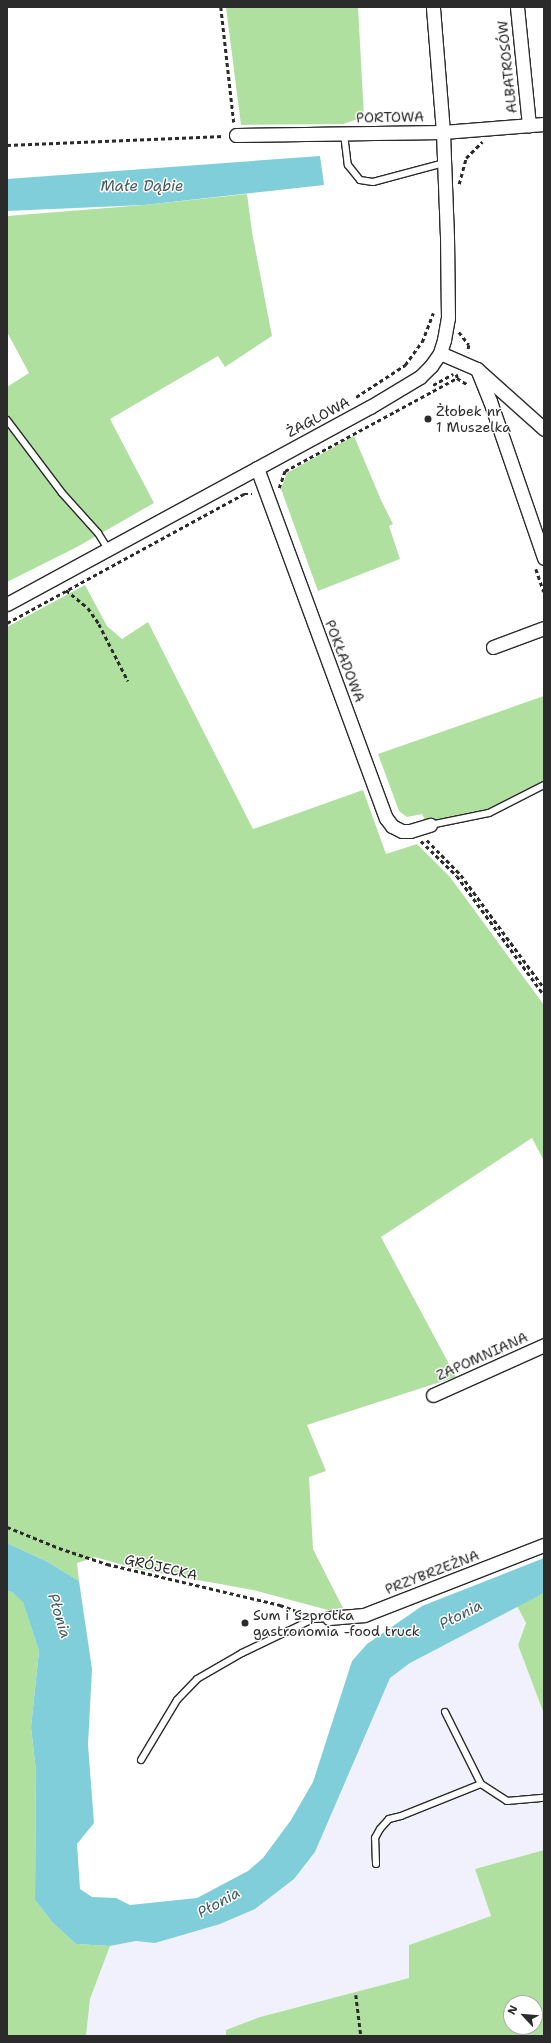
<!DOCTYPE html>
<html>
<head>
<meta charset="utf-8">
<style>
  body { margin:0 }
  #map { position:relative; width:551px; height:2043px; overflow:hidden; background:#fff; font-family:"Shantell Sans",sans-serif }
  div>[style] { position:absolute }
  .built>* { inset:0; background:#f1f1fd }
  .green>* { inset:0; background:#b0e0a0 }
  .water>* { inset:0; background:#7fceda }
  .path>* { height:2.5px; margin-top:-1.25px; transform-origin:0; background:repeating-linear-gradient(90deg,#2b2b2b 0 4px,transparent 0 7px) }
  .roads { filter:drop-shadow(1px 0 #2b2b2b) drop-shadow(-1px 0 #2b2b2b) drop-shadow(0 1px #2b2b2b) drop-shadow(0 -1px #2b2b2b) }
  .service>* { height:6px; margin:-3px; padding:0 3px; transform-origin:3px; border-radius:3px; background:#fff }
  .minor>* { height:13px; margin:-6.5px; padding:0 6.5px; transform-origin:6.5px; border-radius:6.5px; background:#fff }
  .dots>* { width:11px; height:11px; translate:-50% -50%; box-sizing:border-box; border:2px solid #fff; border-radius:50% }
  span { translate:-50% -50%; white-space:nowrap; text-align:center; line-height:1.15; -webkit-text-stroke:3px #fff; paint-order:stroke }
  .street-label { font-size:14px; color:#2b2b2b }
  .poi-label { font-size:14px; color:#2b2b2b }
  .left { translate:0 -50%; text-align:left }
  .water-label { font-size:15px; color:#445c60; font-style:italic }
  .frame { position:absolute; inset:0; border:8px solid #2b2b2b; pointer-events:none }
  .north { position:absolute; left:503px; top:1995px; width:40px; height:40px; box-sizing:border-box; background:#fff; border:1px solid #aaa; border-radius:50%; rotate:296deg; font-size:11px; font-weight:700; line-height:16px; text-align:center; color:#2b2b2b }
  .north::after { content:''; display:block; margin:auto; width:14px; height:18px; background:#2b2b2b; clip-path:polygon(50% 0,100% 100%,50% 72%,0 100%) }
</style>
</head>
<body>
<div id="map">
  <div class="built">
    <i style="clip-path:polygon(517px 1606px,526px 1623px,518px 1645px,544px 1714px,544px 1850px,475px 1869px,491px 1916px,409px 1945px,409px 1978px,260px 2017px,227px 2030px,226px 2036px,86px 2036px,90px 1999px,110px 1946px,136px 1941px,155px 1943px,255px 1909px,294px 1879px,315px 1852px,390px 1678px,410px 1663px)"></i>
  </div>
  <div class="green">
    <i style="clip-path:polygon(226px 7px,358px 7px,364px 117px,343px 124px,241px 125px)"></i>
    <i style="clip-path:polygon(247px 194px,252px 232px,272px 336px,225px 367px,218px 356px,110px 419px,154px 503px,77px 547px,7px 582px,7px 387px,29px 373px,7px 332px,7px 216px,144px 205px)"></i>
    <i style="clip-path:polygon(354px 436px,381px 500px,393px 524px,389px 526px,400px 559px,318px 591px,281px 489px,287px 473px)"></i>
    <i style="clip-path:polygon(85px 585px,107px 626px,122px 639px,148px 622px,253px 829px,363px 790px,386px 854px,417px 844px,450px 877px,544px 1005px,544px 1161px,532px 1138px,381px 1237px,456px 1377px,307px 1425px,326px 1471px,309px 1477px,313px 1549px,343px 1608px,328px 1610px,253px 1590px,137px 1569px,95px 1557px,77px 1563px,79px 1581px,48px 1562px,7px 1543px,7px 627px)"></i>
    <i style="clip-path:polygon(544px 696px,544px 781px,487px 810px,426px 823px,422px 814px,407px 817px,399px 811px,378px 754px)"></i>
    <i style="clip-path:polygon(7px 1591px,12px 1592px,23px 1601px,39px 1651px,31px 1727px,36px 1771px,35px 1900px,53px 1923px,76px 1944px,110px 1946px,90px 1999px,86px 2036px,7px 2036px)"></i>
    <i style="clip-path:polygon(544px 1593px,544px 1714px,518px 1645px,526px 1623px,517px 1606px)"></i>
    <i style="clip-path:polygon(evenodd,544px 1850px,544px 2036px,226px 2036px,226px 2030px,260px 2017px,409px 1978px,409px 1945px,491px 1916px,475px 1869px,544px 1850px,511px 2003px,535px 2003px,535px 2027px,511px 2027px,511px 2003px)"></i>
  </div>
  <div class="water">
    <i style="clip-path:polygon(320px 156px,324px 185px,144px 205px,7px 211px,7px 179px)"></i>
    <i style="clip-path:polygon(7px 1543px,48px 1562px,79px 1581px,92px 1669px,88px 1745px,94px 1823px,77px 1844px,80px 1889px,92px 1897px,116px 1898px,130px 1905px,197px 1898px,248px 1871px,263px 1858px,291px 1820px,313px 1782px,352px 1661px,367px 1644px,422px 1606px,544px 1558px,544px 1593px,410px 1663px,390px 1678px,315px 1852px,294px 1879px,255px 1909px,220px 1924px,155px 1943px,136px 1941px,110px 1946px,76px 1944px,53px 1923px,35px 1900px,36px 1771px,31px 1727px,39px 1651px,23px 1602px,12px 1592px,7px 1591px)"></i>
  </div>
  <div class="path">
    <i style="left:221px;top:7px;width:116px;rotate:83.6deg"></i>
    <i style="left:7px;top:145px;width:217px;rotate:-2.4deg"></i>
    <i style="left:459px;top:184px;width:27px;rotate:-75deg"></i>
    <i style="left:466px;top:158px;width:23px;rotate:-45deg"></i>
    <i style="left:459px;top:332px;width:16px;rotate:52deg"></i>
    <i style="left:469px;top:345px;width:7px;rotate:98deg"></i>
    <i style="left:457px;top:378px;width:13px;rotate:32deg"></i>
    <i style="left:433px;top:385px;width:23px;rotate:-29deg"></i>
    <i style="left:356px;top:397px;width:59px;rotate:-33.1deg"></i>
    <i style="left:405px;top:365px;width:29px;rotate:-54deg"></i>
    <i style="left:422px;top:342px;width:31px;rotate:-69deg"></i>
    <i style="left:279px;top:488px;width:18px;rotate:-71deg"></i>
    <i style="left:285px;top:471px;width:196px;rotate:-28.4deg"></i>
    <i style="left:457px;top:378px;width:4px;rotate:-104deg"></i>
    <i style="left:536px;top:569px;width:24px;rotate:71deg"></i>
    <i style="left:66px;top:590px;width:28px;rotate:39deg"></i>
    <i style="left:88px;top:608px;width:19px;rotate:55deg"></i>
    <i style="left:99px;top:624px;width:64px;rotate:63deg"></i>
    <i style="left:7px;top:623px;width:270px;rotate:-28.6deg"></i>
    <i style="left:244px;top:494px;width:8px"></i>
    <i style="left:427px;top:840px;width:49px;rotate:45.8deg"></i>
    <i style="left:461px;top:875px;width:140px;rotate:53.7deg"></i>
    <i style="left:421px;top:841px;width:50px;rotate:44.2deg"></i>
    <i style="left:457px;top:876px;width:147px;rotate:53.8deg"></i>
    <i style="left:7px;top:1527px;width:56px;rotate:22deg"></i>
    <i style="left:59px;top:1548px;width:51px;rotate:18.4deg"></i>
    <i style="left:107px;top:1564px;width:178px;rotate:13.3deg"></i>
    <i style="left:280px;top:1605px;width:23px;rotate:20deg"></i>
    <i style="left:356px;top:1995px;width:41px;rotate:83deg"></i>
  </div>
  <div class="roads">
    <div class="service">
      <i style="left:344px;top:134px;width:31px;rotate:83deg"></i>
      <i style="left:348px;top:165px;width:19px;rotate:51deg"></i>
      <i style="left:360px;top:180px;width:13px;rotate:9deg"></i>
      <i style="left:373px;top:182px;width:73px;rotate:-15deg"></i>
      <i style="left:7px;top:420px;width:91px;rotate:53deg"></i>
      <i style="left:62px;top:493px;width:54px;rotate:48deg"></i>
      <i style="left:98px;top:533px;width:19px;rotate:58deg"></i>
      <i style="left:430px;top:825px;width:60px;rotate:-11.5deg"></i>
      <i style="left:489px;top:813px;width:62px;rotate:-27deg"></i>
      <i style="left:445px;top:1712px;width:80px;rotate:63.4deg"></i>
      <i style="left:481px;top:1784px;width:31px;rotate:33deg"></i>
      <i style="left:507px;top:1801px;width:37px;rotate:-5deg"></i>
      <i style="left:141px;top:1760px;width:70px;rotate:-59deg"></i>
      <i style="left:177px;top:1700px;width:29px;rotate:-46deg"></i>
      <i style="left:197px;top:1679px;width:52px;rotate:-30deg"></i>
      <i style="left:242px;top:1653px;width:79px;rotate:-25.6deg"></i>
      <i style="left:313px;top:1619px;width:16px;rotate:-4deg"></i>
      <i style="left:376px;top:1864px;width:26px;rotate:-92deg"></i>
      <i style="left:375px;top:1838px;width:10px;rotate:-61deg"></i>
      <i style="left:380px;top:1829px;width:13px;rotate:-48deg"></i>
      <i style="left:389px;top:1819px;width:12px;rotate:-14deg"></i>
      <i style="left:401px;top:1816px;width:86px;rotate:-21.8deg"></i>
    </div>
    <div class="minor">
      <i style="left:517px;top:7px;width:119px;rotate:84.2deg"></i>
      <i style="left:236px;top:135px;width:207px;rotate:-0.8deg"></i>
      <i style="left:443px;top:132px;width:101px;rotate:-4.5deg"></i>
      <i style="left:440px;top:353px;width:40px;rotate:23.4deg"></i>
      <i style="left:477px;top:369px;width:90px;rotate:41.8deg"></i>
      <i style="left:477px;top:369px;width:35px;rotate:68deg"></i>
      <i style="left:490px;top:401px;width:166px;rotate:71deg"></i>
      <i style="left:257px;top:468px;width:373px;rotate:69.8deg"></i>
      <i style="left:386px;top:818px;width:10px;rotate:53deg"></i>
      <i style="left:392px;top:826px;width:11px;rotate:27deg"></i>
      <i style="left:402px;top:831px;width:8px"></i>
      <i style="left:410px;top:831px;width:21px;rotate:-17deg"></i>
      <i style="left:7px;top:604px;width:413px;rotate:-28.5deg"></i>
      <i style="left:370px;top:407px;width:58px;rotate:-31deg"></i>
      <i style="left:420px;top:377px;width:16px;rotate:-45deg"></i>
      <i style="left:431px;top:366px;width:16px;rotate:-55deg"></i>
      <i style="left:440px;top:353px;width:14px;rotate:-73deg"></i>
      <i style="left:444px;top:340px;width:22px;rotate:-80deg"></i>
      <i style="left:448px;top:318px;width:81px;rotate:-90.7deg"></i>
      <i style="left:447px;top:237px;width:105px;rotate:-92.2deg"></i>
      <i style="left:443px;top:132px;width:125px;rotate:-94.6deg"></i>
      <i style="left:493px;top:647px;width:54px;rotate:-20.4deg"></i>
      <i style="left:433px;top:1395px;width:122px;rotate:-24.2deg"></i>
      <i style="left:329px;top:1618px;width:35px;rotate:-5deg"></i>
      <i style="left:364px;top:1615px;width:193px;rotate:-21.3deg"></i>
    </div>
  </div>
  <div class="dots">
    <i style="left:428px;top:419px;background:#2b2b2b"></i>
    <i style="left:245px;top:1623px;background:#2b2b2b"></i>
  </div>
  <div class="street-label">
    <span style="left:507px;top:67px;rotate:-96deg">ALBATROSÓW</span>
    <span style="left:390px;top:117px;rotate:-1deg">PORTOWA</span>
    <span style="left:318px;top:417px;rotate:-28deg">ŻAGLOWA</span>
    <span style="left:345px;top:661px;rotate:69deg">POKŁADOWA</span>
    <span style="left:482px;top:1356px;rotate:-24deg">ZAPOMNIANA</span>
    <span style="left:161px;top:1567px;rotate:13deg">GRÓJECKA</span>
    <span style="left:432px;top:1572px;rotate:-21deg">PRZYBRZEŻNA</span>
  </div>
  <div class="poi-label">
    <span class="left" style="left:436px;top:419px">Żłobek nr<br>1 Muszelka</span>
    <span class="left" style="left:253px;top:1623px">Sum i Szprotka<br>gastronomia -food truck</span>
  </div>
  <div class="water-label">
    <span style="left:142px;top:187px">Małe Dąbie</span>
    <span style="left:461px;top:1615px;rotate:-27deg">Płonia</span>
    <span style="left:59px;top:1616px;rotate:73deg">Płonia</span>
    <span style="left:219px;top:1903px;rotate:-29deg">Płonia</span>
  </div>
  <div class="frame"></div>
  <div class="north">N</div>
</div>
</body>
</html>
